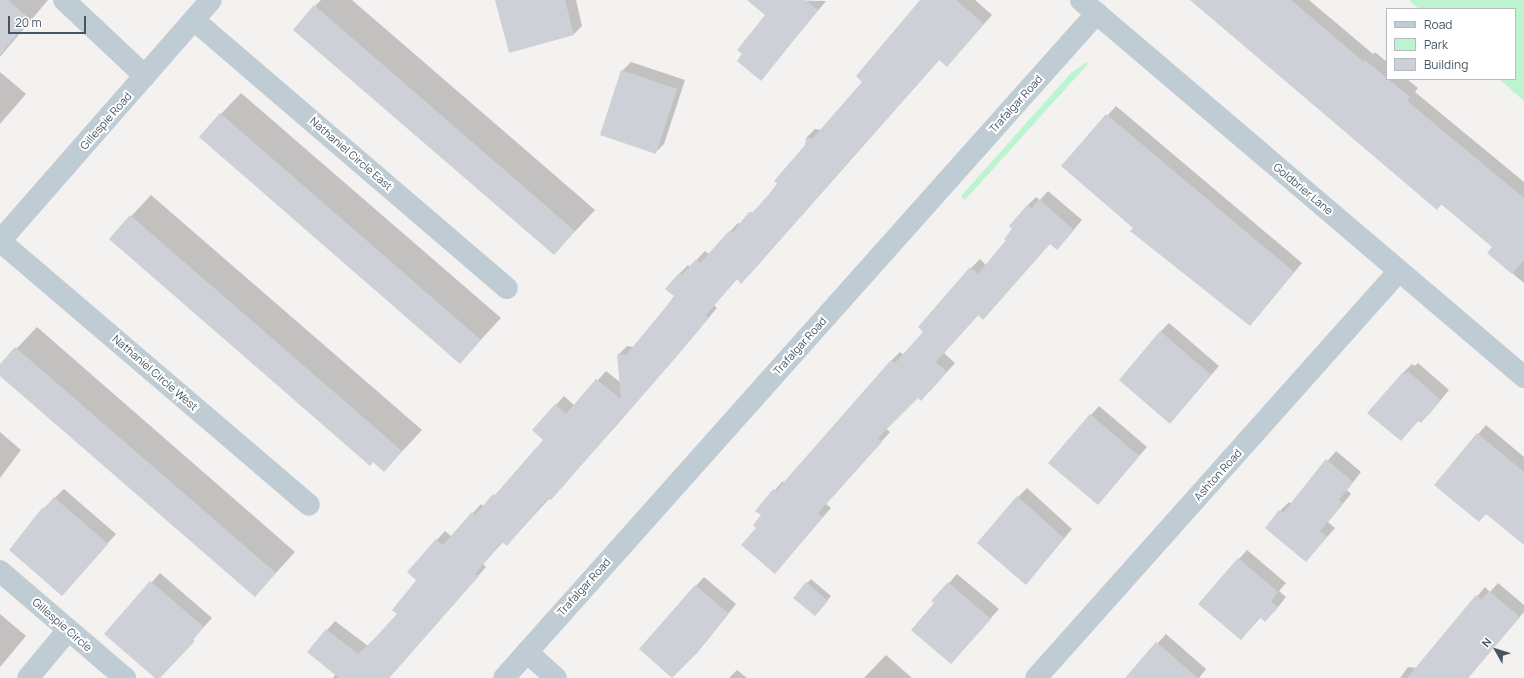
<!DOCTYPE html>
<html>
<head>
<meta charset="utf-8">
<style>
  body { margin:0 }
  #map { position:relative; width:1524px; height:678px; overflow:hidden; background:#f4f1f1; font-family:Manrope,sans-serif }
  div>[style] { position:absolute }
  .green>* { inset:0; background:#bcf4d0 }
  .shadow>* { inset:0; background:#0003 }
  .building>* { inset:0; background:#cdd0d6 }
  .street>* { height:22px; margin:-11px; padding:0 11px; transform-origin:11px; border-radius:11px; background:#c0ccd4 }
  span { translate:-50% -50%; white-space:nowrap; text-align:center; line-height:1.15; -webkit-text-stroke:4px #fff; paint-order:stroke }
  .street-label { font-size:11px; color:#475561 }
  .legend { position:absolute; left:1386px; top:8px; width:130px; height:72px; box-sizing:border-box; background:#fff; border:1px solid #b5bbc0; margin:0; padding:5px 7px; list-style:none; font-size:12px; color:#475561 }
  .legend li { display:flex; align-items:center; gap:8px; height:20px }
  .legend b { width:20px; border:1px solid #b5bbc0 }
  .north { position:absolute; left:1476px; top:630px; width:40px; height:40px; -webkit-text-stroke:3px #fff; paint-order:stroke; rotate:309deg; font-size:11px; font-weight:700; line-height:16px; text-align:center; color:#475561 }
  .north::after { content:''; display:block; margin:auto; width:14px; height:18px; background:#475561; clip-path:polygon(50% 0,100% 100%,50% 72%,0 100%) }
  .scale { position:absolute; left:8px; top:16px; width:78px; height:18px; box-sizing:border-box; border:2px solid #475561; border-top:0; padding-left:5px; font-size:12px; line-height:14px; white-space:nowrap; color:#475561; -webkit-text-stroke:3px #fff; paint-order:stroke }
</style>
</head>
<body>
<div id="map">
  <div class="green">
    <i style="clip-path:polygon(1409px 0,1524px 0,1524px 101px,1499px 79px,1515px 79px,1515px 9px,1419px 9px)"></i>
    <i style="clip-path:polygon(1087px 62px,1088px 64px,965px 200px,961px 196px,1071px 73px)"></i>
  </div>
  <div class="shadow">
    <i style="clip-path:polygon(0 0,48px 0,0 57px)"></i>
    <i style="clip-path:polygon(321px 0,352px 0,595px 210px,554px 254px,315px 6px)"></i>
    <i style="clip-path:polygon(496px 0,576px 0,582px 26px,574px 34px)"></i>
    <i style="clip-path:polygon(757px 0,826px 1px,761px 79px,767px 15px)"></i>
    <i style="clip-path:polygon(921px 0,975px 0,992px 15px,947px 66px,940px 59px,750px 274px,737px 279px,714px 305px,717px 308px,617px 425px,515px 536px,503px 542px,483px 564px,486px 567px,389px 678px,333px 678px,336px 674px,327px 630px,335px 621px,368px 646px,398px 614px,418px 579px,408px 572px,445px 531px,452px 537px,481px 504px,484px 507px,504px 486px,545px 440px,556px 405px,564px 396px,575px 406px,606px 371px,621px 383px,618px 355px,627px 346px,634px 347px,675px 296px,679px 274px,688px 265px,690px 267px,705px 251px,709px 254px,738px 223px,740px 224px,762px 204px,806px 145px,806px 138px,815px 129px,821px 130px,864px 81px)"></i>
    <i style="clip-path:polygon(1192px 0,1309px 0,1373px 54px,1375px 52px,1387px 62px,1387px 79px,1407px 79px,1418px 88px,1415px 92px,1524px 182px,1524px 283px,1488px 253px,1493px 246px,1442px 204px,1437px 208px)"></i>
    <i style="clip-path:polygon(631px 62px,685px 80px,664px 144px,655px 153px,622px 71px)"></i>
    <i style="clip-path:polygon(0 72px,26px 94px,0 124px)"></i>
    <i style="clip-path:polygon(241px 93px,501px 318px,460px 362px,221px 114px)"></i>
    <i style="clip-path:polygon(1116px 106px,1302px 263px,1258px 316px,1135px 228px,1062px 166px)"></i>
    <i style="clip-path:polygon(1048px 191px,1082px 220px,1065px 240px,1051px 243px,979px 314px,944px 353px,955px 363px,930px 391px,918px 396px,886px 429px,890px 432px,826px 504px,831px 508px,775px 572px,757px 527px,762px 515px,756px 511px,783px 481px,785px 483px,892px 360px,900px 352px,904px 355px,925px 332px,971px 268px,980px 259px,986px 265px,1007px 240px,1013px 229px,1010px 226px,1028px 205px,1036px 197px,1040px 200px)"></i>
    <i style="clip-path:polygon(151px 195px,422px 430px,384px 471px,110px 239px)"></i>
    <i style="clip-path:polygon(1169px 323px,1219px 366px,1170px 423px,1160px 332px)"></i>
    <i style="clip-path:polygon(37px 327px,295px 552px,255px 596px,0 374px,0 366px)"></i>
    <i style="clip-path:polygon(1418px 363px,1449px 390px,1430px 413px,1421px 422px,1419px 420px,1401px 440px,1368px 413px,1404px 372px,1412px 364px,1415px 366px)"></i>
    <i style="clip-path:polygon(1099px 406px,1147px 447px,1098px 504px,1091px 415px)"></i>
    <i style="clip-path:polygon(1486px 425px,1524px 457px,1524px 544px,1487px 513px,1435px 485px)"></i>
    <i style="clip-path:polygon(0 432px,21px 450px,0 478px)"></i>
    <i style="clip-path:polygon(1336px 451px,1361px 472px,1347px 490px,1351px 494px,1328px 522px,1335px 528px,1306px 561px,1280px 511px,1289px 502px,1291px 504px)"></i>
    <i style="clip-path:polygon(1027px 488px,1072px 529px,1026px 584px,1018px 497px)"></i>
    <i style="clip-path:polygon(64px 489px,116px 534px,62px 595px,10px 550px,43px 509px)"></i>
    <i style="clip-path:polygon(1247px 550px,1286px 583px,1279px 591px,1286px 597px,1274px 612px,1261px 617px,1241px 639px,1239px 559px)"></i>
    <i style="clip-path:polygon(160px 573px,212px 618px,157px 678px,106px 634px)"></i>
    <i style="clip-path:polygon(957px 574px,999px 609px,951px 663px,936px 603px,933px 601px)"></i>
    <i style="clip-path:polygon(704px 577px,736px 604px,706px 642px,672px 676px,696px 586px)"></i>
    <i style="clip-path:polygon(811px 579px,831px 596px,819px 611px,807px 583px)"></i>
    <i style="clip-path:polygon(1498px 583px,1524px 605px,1524px 612px,1468px 678px,1400px 678px,1408px 667px,1417px 668px,1485px 587px,1490px 592px)"></i>
    <i style="clip-path:polygon(0 614px,26px 636px,0 667px)"></i>
    <i style="clip-path:polygon(1166px 634px,1206px 669px,1199px 678px,1126px 678px)"></i>
    <i style="clip-path:polygon(886px 655px,912px 678px,864px 678px)"></i>
    <i style="clip-path:polygon(737px 670px,747px 678px,729px 678px)"></i>
  </div>
  <div class="building">
    <i style="clip-path:polygon(0 0,8px 0,30px 19px,0 55px)"></i>
    <i style="clip-path:polygon(495px 0,565px 0,574px 35px,509px 53px)"></i>
    <i style="clip-path:polygon(747px 0,805px 0,818px 10px,761px 81px,737px 61px,742px 54px,737px 50px,765px 15px)"></i>
    <i style="clip-path:polygon(920px 0,956px 0,984px 24px,947px 67px,939px 60px,741px 284px,737px 279px,706px 315px,709px 318px,671px 363px,551px 500px,548px 498px,507px 546px,502px 542px,475px 574px,479px 576px,389px 678px,339px 678px,307px 652px,326px 629px,358px 654px,373px 640px,397px 614px,392px 610px,414px 583px,416px 580px,407px 572px,436px 539px,443px 545px,472px 512px,475px 515px,493px 494px,495px 495px,543px 440px,532px 430px,555px 404px,566px 414px,596px 379px,621px 399px,617px 354px,626px 355px,665px 308px,674px 296px,665px 289px,679px 273px,682px 275px,696px 259px,700px 263px,729px 231px,732px 233px,749px 212px,753px 212px,778px 184px,774px 181px,805px 145px,806px 138px,813px 138px,862px 82px,856px 76px)"></i>
    <i style="clip-path:polygon(1190px 0,1291px 0,1364px 62px,1365px 60px,1410px 97px,1407px 101px,1524px 198px,1524px 260px,1512px 274px,1487px 253px,1492px 247px,1441px 204px,1437px 210px)"></i>
    <i style="clip-path:polygon(314px 5px,575px 231px,554px 255px,293px 30px)"></i>
    <i style="clip-path:polygon(621px 70px,677px 89px,656px 154px,600px 135px)"></i>
    <i style="clip-path:polygon(220px 113px,481px 340px,460px 364px,199px 137px)"></i>
    <i style="clip-path:polygon(1106px 114px,1294px 272px,1250px 326px,1130px 231px,1133px 228px,1061px 166px)"></i>
    <i style="clip-path:polygon(1039px 199px,1074px 230px,1057px 250px,1050px 244px,983px 320px,978px 315px,936px 362px,947px 372px,921px 401px,918px 398px,878px 438px,882px 442px,818px 513px,823px 517px,775px 574px,741px 545px,756px 528px,753px 525px,761px 515px,755px 511px,773px 489px,776px 491px,891px 360px,895px 363px,923px 332px,918px 327px,970px 267px,978px 274px,1006px 240px,1004px 239px,1012px 229px,1009px 226px,1027px 205px,1032px 208px)"></i>
    <i style="clip-path:polygon(130px 215px,402px 451px,384px 472px,373px 462px,370px 466px,109px 239px)"></i>
    <i style="clip-path:polygon(1160px 331px,1211px 375px,1170px 424px,1119px 380px)"></i>
    <i style="clip-path:polygon(15px 347px,276px 573px,255px 597px,0 376px,0 364px)"></i>
    <i style="clip-path:polygon(1408px 371px,1441px 400px,1421px 423px,1418px 421px,1401px 441px,1367px 413px,1403px 372px,1406px 374px)"></i>
    <i style="clip-path:polygon(1090px 414px,1139px 456px,1098px 505px,1048px 463px)"></i>
    <i style="clip-path:polygon(1477px 433px,1524px 472px,1524px 545px,1486px 514px,1479px 522px,1434px 485px)"></i>
    <i style="clip-path:polygon(1326px 459px,1353px 482px,1339px 500px,1343px 503px,1320px 531px,1327px 537px,1306px 562px,1265px 528px,1279px 510px,1283px 513px)"></i>
    <i style="clip-path:polygon(1017px 496px,1064px 538px,1026px 585px,977px 543px)"></i>
    <i style="clip-path:polygon(54px 497px,108px 544px,62px 596px,9px 550px,42px 508px,44px 509px)"></i>
    <i style="clip-path:polygon(1238px 558px,1278px 592px,1271px 601px,1278px 607px,1265px 622px,1260px 617px,1241px 640px,1198px 604px)"></i>
    <i style="clip-path:polygon(150px 581px,204px 627px,193px 640px,195px 641px,160px 678px,155px 678px,104px 634px)"></i>
    <i style="clip-path:polygon(806px 582px,828px 601px,815px 616px,793px 598px)"></i>
    <i style="clip-path:polygon(948px 582px,991px 619px,951px 664px,911px 630px,934px 603px,931px 601px)"></i>
    <i style="clip-path:polygon(695px 585px,728px 613px,698px 652px,672px 678px,639px 649px)"></i>
    <i style="clip-path:polygon(1489px 591px,1520px 617px,1468px 678px,1407px 678px,1476px 595px,1482px 600px)"></i>
    <i style="clip-path:polygon(1156px 642px,1198px 678px,1125px 678px)"></i>
  </div>
  <div class="street">
    <i style="left:64px;top:0;width:111px;rotate:43.2deg"></i>
    <i style="left:1081px;top:0;width:582px;rotate:40.4deg"></i>
    <i style="left:194px;top:20px;width:412px;rotate:40.6deg"></i>
    <i style="left:0;top:241px;width:406px;rotate:40.5deg"></i>
    <i style="left:0;top:241px;width:320px;rotate:-48.8deg"></i>
    <i style="left:0;top:571px;width:165px;rotate:40.6deg"></i>
    <i style="left:527px;top:652px;width:39px;rotate:42deg"></i>
    <i style="left:28px;top:678px;width:62px;rotate:-50.2deg"></i>
    <i style="left:504px;top:678px;width:891px;rotate:-48.28deg"></i>
    <i style="left:1036px;top:678px;width:545px;rotate:-48.27deg"></i>
  </div>
  <div class="street-label">
    <span style="left:1016px;top:104px;rotate:-48deg">Trafalgar Road</span>
    <span style="left:106px;top:121px;rotate:-49deg">Gillespie Road</span>
    <span style="left:351px;top:154px;rotate:41deg">Nathaniel Circle East</span>
    <span style="left:1303px;top:189px;rotate:40deg">Goldbrier Lane</span>
    <span style="left:800px;top:346px;rotate:-48deg">Trafalgar Road</span>
    <span style="left:155px;top:373px;rotate:41deg">Nathaniel Circle West</span>
    <span style="left:1218px;top:475px;rotate:-48deg">Ashton Road</span>
    <span style="left:584px;top:587px;rotate:-48deg">Trafalgar Road</span>
    <span style="left:62px;top:625px;rotate:41deg">Gillespie Circle</span>
  </div>
  <ul class="legend">
  <li><b style="height:5px;background:#c0ccd4"></b>Road</li>
  <li><b style="height:11px;background:#bcf4d0"></b>Park</li>
  <li><b style="height:11px;background:#cdd0d6"></b>Building</li>
  </ul>
  <div class="north">N</div>
  <div class="scale">20 m</div>
</div>
</body>
</html>
